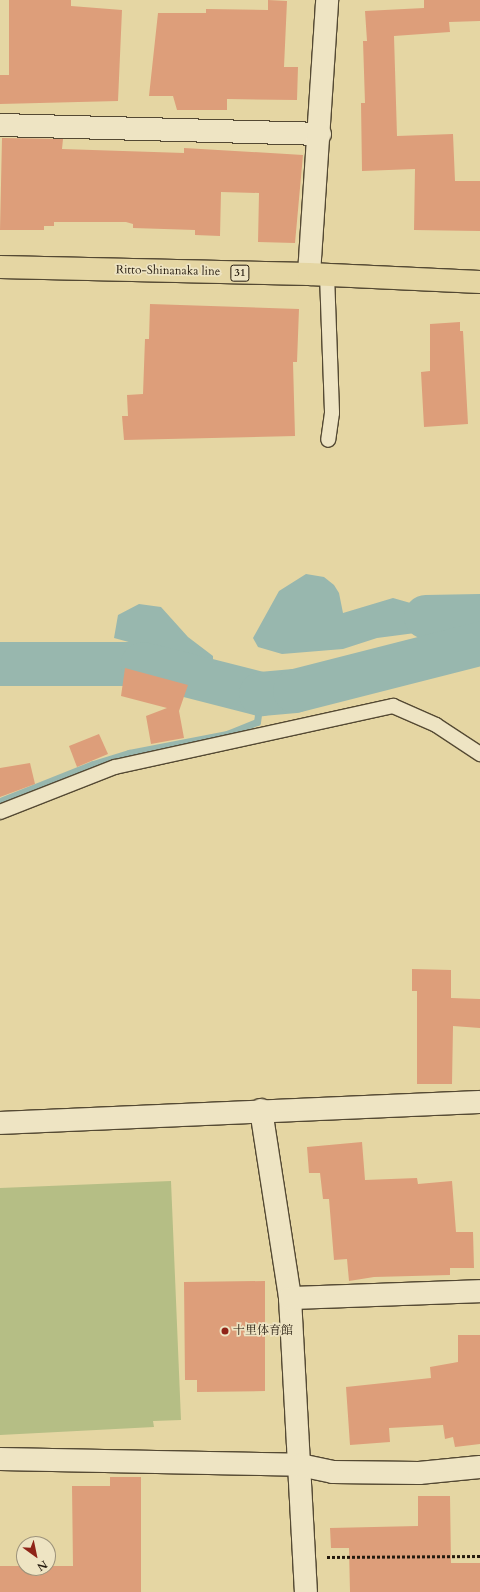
<!DOCTYPE html>
<html>
<head>
<meta charset="utf-8">
<style>
  body { margin:0 }
  #map { position:relative; width:480px; height:1592px; overflow:hidden; background:#e5d6a3; font-family:Cardo,"Noto Serif JP",serif }
  div>[style] { position:absolute }
  .green>* { inset:0; background:#b5be85 }
  .water>* { inset:0; background:#98b7ae }
  .stream>* { height:7px; margin:-3.5px; padding:0 3.5px; transform-origin:3.5px; border-radius:3.5px; background:#98b7ae }
  .river>* { height:44px; margin:-22px; padding:0 22px; transform-origin:22px; border-radius:22px; background:#98b7ae }
  .building>* { inset:0; background:#dd9e7a }
  .path>* { height:2.5px; margin-top:-1.25px; transform-origin:0; background:repeating-linear-gradient(90deg,#241a0e 0 3px,transparent 0 5px) }
  .roads { filter:drop-shadow(1px 0 #544933) drop-shadow(-1px 0 #544933) drop-shadow(0 1px #544933) drop-shadow(0 -1px #544933) }
  .lane>* { height:14px; margin:-7px; padding:0 7px; transform-origin:7px; border-radius:7px; background:#eee4c3 }
  .street>* { height:22px; margin:-11px; padding:0 11px; transform-origin:11px; border-radius:11px; background:#eee4c3 }
  .primary>* { height:22px; margin:-11px; padding:0 11px; transform-origin:11px; border-radius:11px; background:#e5d6a3 }
  .dots>* { width:11px; height:11px; translate:-50% -50%; box-sizing:border-box; border:2px solid #eee4c3; border-radius:50% }
  span { translate:-50% -50%; white-space:nowrap; text-align:center; line-height:1.15; -webkit-text-stroke:3.5px #eee4c3; paint-order:stroke }
  .shield-label span { padding:1px 3px; background:#eee4c3; border:1px solid; border-radius:3px; -webkit-text-stroke-width:0 }
  .shield-label { font-size:11px; color:#241a0e; font-weight:700 }
  .street-label { font-size:12px; color:#241a0e }
  .poi-label { font-size:12px; color:#241a0e }
  .left { translate:0 -50%; text-align:left }
  .north { position:absolute; left:16px; top:1536px; width:40px; height:40px; box-sizing:border-box; background:#eee4c3; border:1px solid #9d937b; border-radius:50%; rotate:147deg; font-size:11px; font-weight:700; line-height:16px; text-align:center; color:#241a0e }
  .north::after { content:''; display:block; margin:auto; width:14px; height:18px; background:#8f2418; clip-path:polygon(50% 0,100% 100%,50% 72%,0 100%) }
</style>
</head>
<body>
<div id="map">
  <div class="green">
    <i style="clip-path:polygon(171px 1181px,181px 1420px,153px 1421px,154px 1427px,0 1435px,0 1188px)"></i>
  </div>
  <div class="water">
    <i style="clip-path:polygon(306px 574px,324px 577px,334px 585px,339px 593px,343px 613px,393px 598px,428px 608px,423px 632px,377px 638px,343px 649px,282px 654px,258px 647px,253px 638px,279px 591px)"></i>
    <i style="clip-path:polygon(139px 604px,161px 607px,188px 637px,213px 656px,213px 661px,210px 664px,114px 638px,118px 615px)"></i>
  </div>
  <div class="stream">
    <i style="left:0;top:801px;width:100px;rotate:-21.7deg"></i>
    <i style="left:93px;top:764px;width:38px;rotate:-17deg"></i>
    <i style="left:129px;top:753px;width:100px;rotate:-11deg"></i>
    <i style="left:227px;top:734px;width:32px;rotate:-22deg"></i>
    <i style="left:257px;top:722px;width:28px;rotate:-82deg"></i>
  </div>
  <div class="river">
    <i style="left:426px;top:617px;width:54px;rotate:-1.1deg"></i>
    <i style="left:0;top:664px;width:143px"></i>
    <i style="left:143px;top:664px;width:122px;rotate:14.3deg"></i>
    <i style="left:261px;top:694px;width:34px;rotate:-5deg"></i>
    <i style="left:295px;top:691px;width:191px;rotate:-14.3deg"></i>
  </div>
  <div class="building">
    <i style="clip-path:polygon(9px 0,71px 0,71px 6px,122px 10px,118px 101px,0 104px,0 75px,9px 75px)"></i>
    <i style="clip-path:polygon(268px 0,287px 1px,284px 67px,298px 67px,297px 100px,227px 99px,227px 110px,177px 110px,173px 96px,149px 96px,158px 13px,206px 13px,206px 9px,268px 10px)"></i>
    <i style="clip-path:polygon(424px 0,480px 0,480px 21px,449px 22px,450px 32px,394px 36px,397px 136px,453px 134px,455px 181px,480px 181px,480px 231px,414px 230px,415px 169px,362px 171px,361px 103px,365px 103px,363px 41px,367px 41px,365px 11px,424px 8px)"></i>
    <i style="clip-path:polygon(2px 138px,63px 139px,62px 149px,184px 153px,184px 148px,303px 155px,295px 243px,258px 242px,259px 193px,221px 192px,220px 236px,195px 235px,195px 230px,133px 228px,133px 224px,126px 222px,54px 222px,54px 226px,44px 226px,44px 230px,0 230px)"></i>
    <i style="clip-path:polygon(150px 304px,299px 309px,297px 362px,293px 362px,295px 436px,124px 440px,122px 416px,128px 416px,127px 395px,143px 394px,145px 339px,149px 339px)"></i>
    <i style="clip-path:polygon(460px 322px,460px 331px,463px 331px,468px 424px,424px 427px,421px 372px,430px 371px,430px 324px)"></i>
    <i style="clip-path:polygon(125px 668px,188px 685px,179px 711px,184px 738px,151px 744px,146px 716px,167px 708px,121px 696px)"></i>
    <i style="clip-path:polygon(99px 734px,108px 754px,77px 767px,69px 746px)"></i>
    <i style="clip-path:polygon(30px 763px,35px 784px,0 797px,0 768px)"></i>
    <i style="clip-path:polygon(412px 969px,451px 970px,451px 998px,480px 999px,480px 1028px,453px 1026px,452px 1084px,417px 1084px,417px 991px,412px 991px)"></i>
    <i style="clip-path:polygon(362px 1142px,365px 1180px,417px 1178px,418px 1184px,452px 1181px,456px 1232px,473px 1232px,474px 1268px,450px 1268px,450px 1275px,374px 1277px,349px 1281px,347px 1259px,334px 1260px,329px 1199px,323px 1199px,320px 1173px,309px 1173px,307px 1147px)"></i>
    <i style="clip-path:polygon(265px 1281px,265px 1391px,197px 1392px,197px 1380px,185px 1380px,184px 1282px)"></i>
    <i style="clip-path:polygon(458px 1335px,480px 1335px,480px 1444px,455px 1447px,453px 1437px,445px 1439px,443px 1425px,389px 1428px,390px 1442px,350px 1445px,346px 1387px,431px 1378px,430px 1367px,458px 1362px)"></i>
    <i style="clip-path:polygon(110px 1477px,141px 1477px,141px 1592px,0 1592px,0 1566px,73px 1566px,72px 1486px,110px 1486px)"></i>
    <i style="clip-path:polygon(418px 1496px,450px 1496px,451px 1563px,480px 1563px,480px 1592px,350px 1592px,349px 1548px,331px 1548px,330px 1528px,418px 1526px)"></i>
  </div>
  <div class="path">
    <i style="left:327px;top:1557px;width:153px;rotate:-0.4deg"></i>
  </div>
  <div class="roads">
    <div class="lane">
      <i style="left:327px;top:275px;width:138px;rotate:87.9deg"></i>
      <i style="left:332px;top:413px;width:27px;rotate:98deg"></i>
      <i style="left:0;top:812px;width:123px;rotate:-21.4deg"></i>
      <i style="left:115px;top:767px;width:285px;rotate:-12.4deg"></i>
      <i style="left:393px;top:706px;width:47px;rotate:23.8deg"></i>
      <i style="left:436px;top:725px;width:53px;rotate:33.4deg"></i>
    </div>
    <div class="street">
      <i style="left:0;top:125px;width:320px;rotate:1.6deg"></i>
      <i style="left:309px;top:274px;width:275px;rotate:-86.2deg"></i>
      <i style="left:261px;top:1110px;width:190px;rotate:81.2deg"></i>
      <i style="left:290px;top:1298px;width:294px;rotate:86.9deg"></i>
      <i style="left:0;top:1123px;width:480px;rotate:-2.5deg"></i>
      <i style="left:290px;top:1298px;width:190px;rotate:-2.1deg"></i>
      <i style="left:0;top:1459px;width:300px;rotate:1.1deg"></i>
      <i style="left:300px;top:1465px;width:34px;rotate:12deg"></i>
      <i style="left:333px;top:1472px;width:86px;rotate:0.7deg"></i>
      <i style="left:419px;top:1473px;width:61px;rotate:-5.6deg"></i>
    </div>
    <div class="primary">
      <i style="left:0;top:267px;width:309px;rotate:1.3deg"></i>
      <i style="left:309px;top:274px;width:171px;rotate:2.7deg"></i>
    </div>
  </div>
  <div class="dots">
    <i style="left:225px;top:1331px;background:#8f2418"></i>
  </div>
  <div class="shield-label">
    <span style="left:240px;top:273px">31</span>
  </div>
  <div class="street-label">
    <span style="left:168px;top:271px;rotate:1deg">Ritto-Shinanaka line</span>
  </div>
  <div class="poi-label">
    <span class="left" style="left:233px;top:1331px">十里体育館</span>
  </div>
  <div class="north">N</div>
</div>
</body>
</html>
